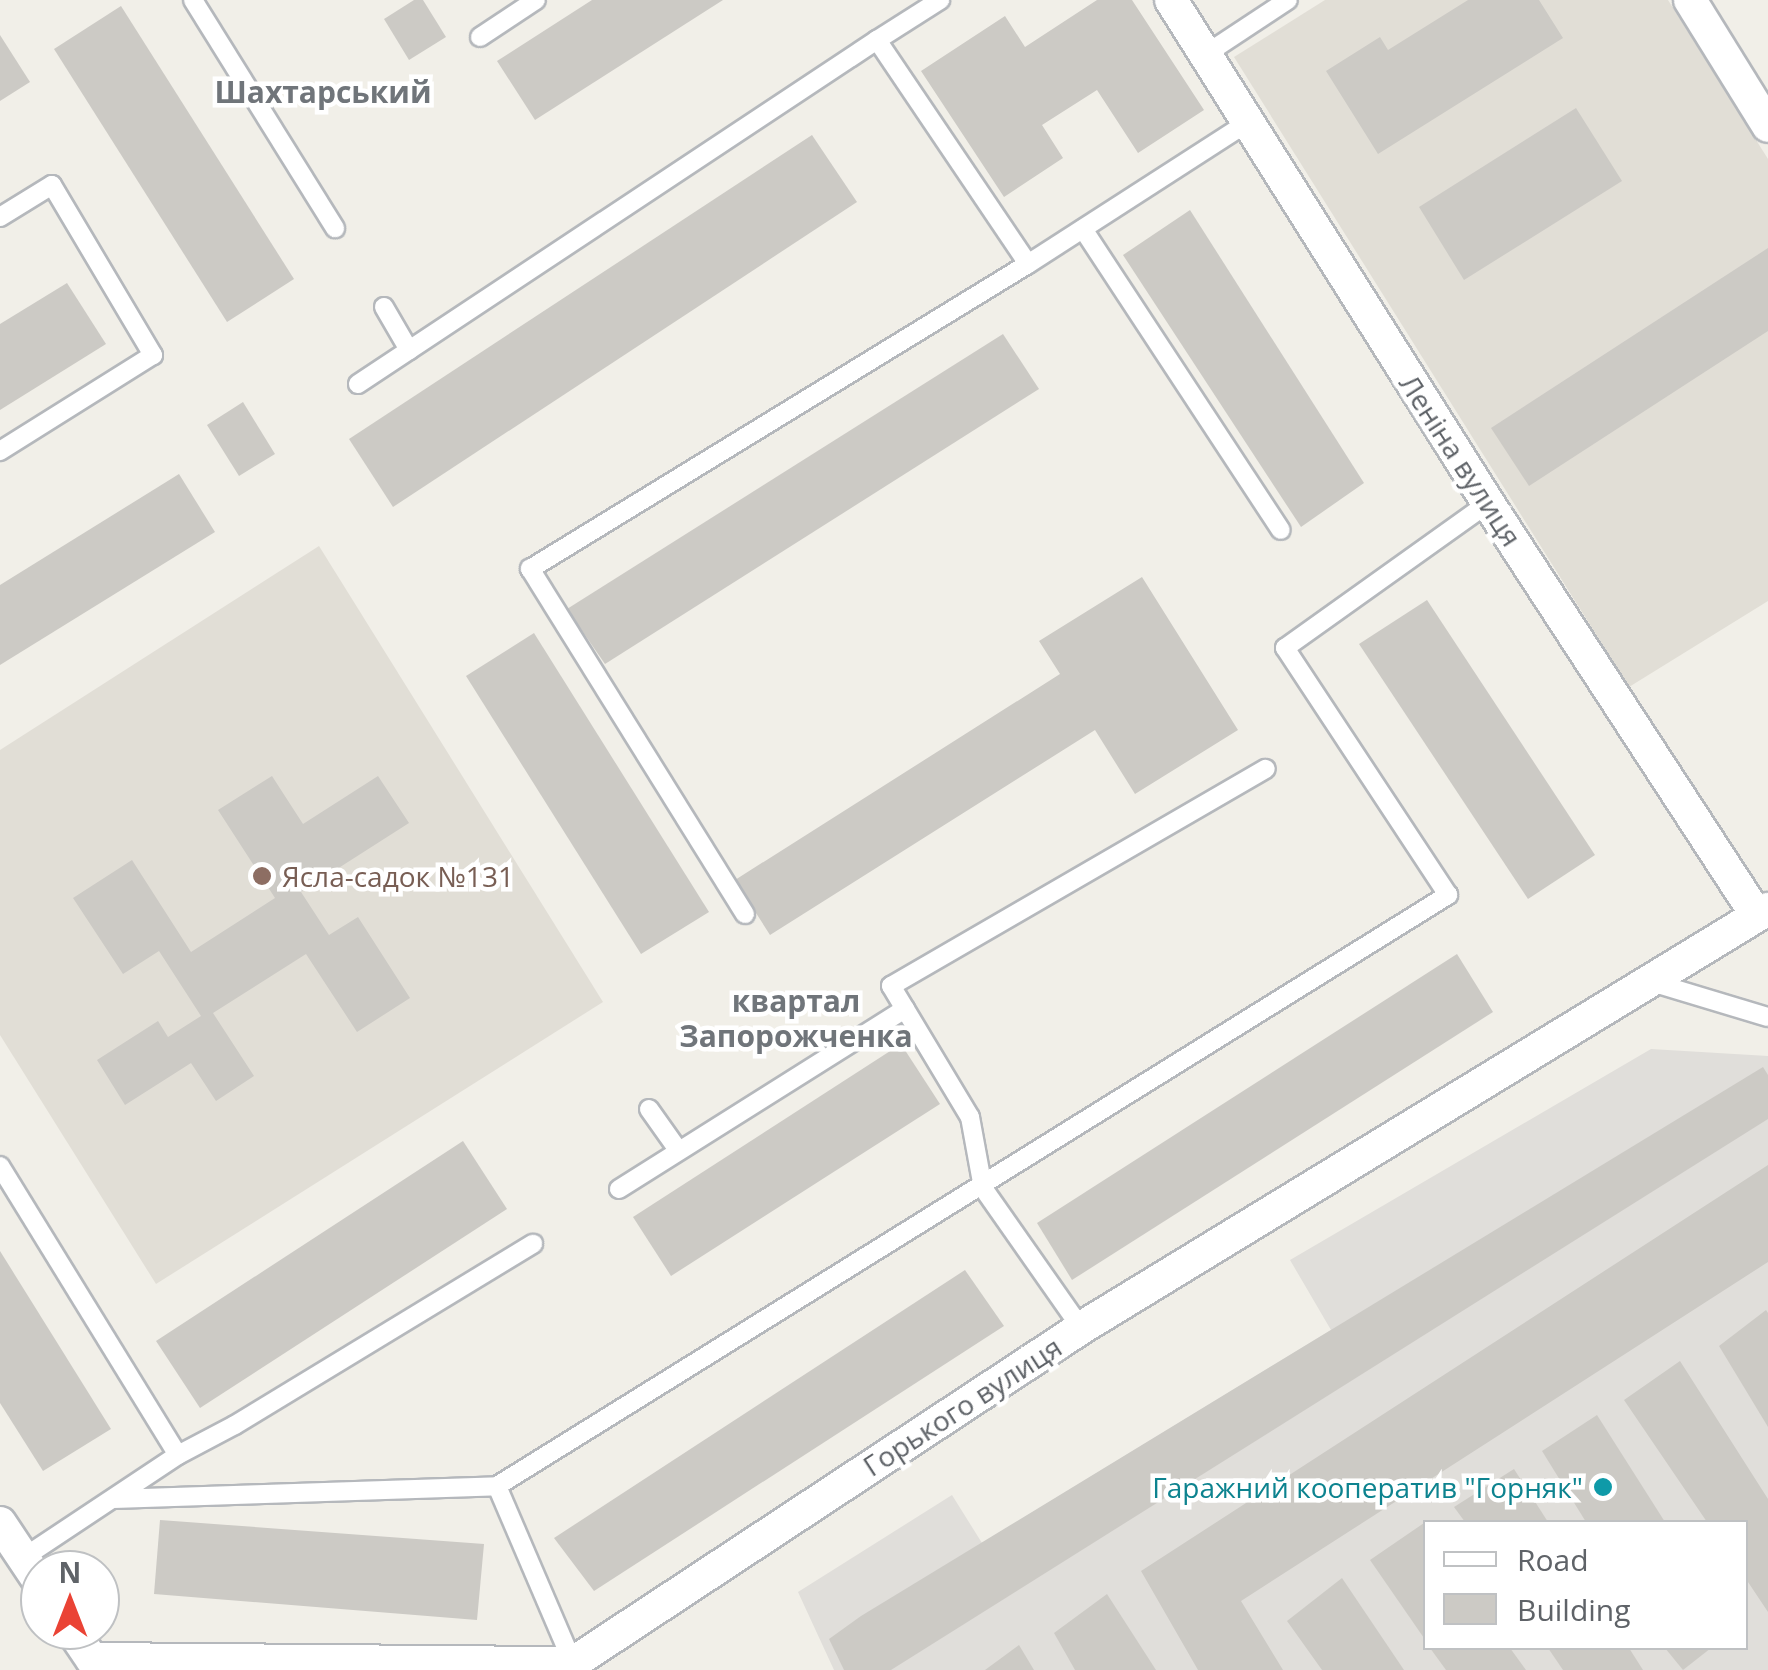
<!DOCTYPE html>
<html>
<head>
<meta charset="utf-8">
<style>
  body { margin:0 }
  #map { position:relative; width:1768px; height:1670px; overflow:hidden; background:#f1efe8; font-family:"Open Sans",sans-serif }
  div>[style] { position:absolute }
  .industrial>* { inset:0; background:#e0deda }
  .education>* { inset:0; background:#e1ded6 }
  .building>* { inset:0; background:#cccac5 }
  .roads { filter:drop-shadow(2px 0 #b5b8bc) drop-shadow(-2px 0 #b5b8bc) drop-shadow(0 2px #b5b8bc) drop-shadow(0 -2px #b5b8bc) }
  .lane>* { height:18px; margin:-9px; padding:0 9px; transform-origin:9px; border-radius:9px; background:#fff }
  .street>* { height:32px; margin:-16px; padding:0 16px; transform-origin:16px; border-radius:16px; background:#fff }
  .dots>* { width:28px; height:28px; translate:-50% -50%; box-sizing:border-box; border:5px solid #fff; border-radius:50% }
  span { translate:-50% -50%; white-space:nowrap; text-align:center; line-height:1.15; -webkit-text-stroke:9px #fff; paint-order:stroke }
  .street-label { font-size:28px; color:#5f6368 }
  .education-label { font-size:28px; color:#785e54 }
  .left { translate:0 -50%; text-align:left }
  .culture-label { font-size:28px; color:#0d838f }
  .right { translate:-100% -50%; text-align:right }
  .neighbourhood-label { font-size:30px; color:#70757a; font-weight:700 }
  .legend { position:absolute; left:1423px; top:1520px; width:325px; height:130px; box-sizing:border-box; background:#fff; border:2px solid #bfc1c3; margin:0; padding:12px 18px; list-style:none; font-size:30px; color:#5f6368 }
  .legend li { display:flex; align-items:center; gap:20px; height:50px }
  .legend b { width:50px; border:2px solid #bfc1c3 }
  .north { position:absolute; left:20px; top:1550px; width:100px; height:100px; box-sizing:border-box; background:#fff; border:2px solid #bfc1c3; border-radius:50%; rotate:0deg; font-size:28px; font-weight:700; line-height:40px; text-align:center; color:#5f6368 }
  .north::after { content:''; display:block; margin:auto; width:35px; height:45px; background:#ea4335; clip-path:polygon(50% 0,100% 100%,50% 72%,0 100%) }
</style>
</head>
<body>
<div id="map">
  <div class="industrial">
    <i style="clip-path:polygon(evenodd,1651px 1049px,1768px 1056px,1768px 1670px,834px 1670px,798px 1592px,952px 1495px,982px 1543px,1331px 1330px,1290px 1260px,1651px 1049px,1426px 1522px,1746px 1522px,1746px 1648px,1426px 1648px,1426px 1522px)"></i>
  </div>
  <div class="education">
    <i style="clip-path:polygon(1325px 0,1668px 0,1768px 159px,1768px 601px,1629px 687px,1234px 57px)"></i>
    <i style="clip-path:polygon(319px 546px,603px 1002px,156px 1284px,0 1035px,0 750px)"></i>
  </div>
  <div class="building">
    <i style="clip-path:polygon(414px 0,423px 0,446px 37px,409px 60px,384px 19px)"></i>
    <i style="clip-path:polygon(592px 0,723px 0,535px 120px,497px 61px)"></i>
    <i style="clip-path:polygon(1097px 0,1132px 0,1204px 110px,1138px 153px,1097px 90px,1042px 125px,1063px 158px,1004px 197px,921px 71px,1005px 16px,1025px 47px)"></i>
    <i style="clip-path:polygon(1468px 0,1539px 0,1563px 38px,1378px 154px,1326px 71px,1380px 37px,1388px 50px)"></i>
    <i style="clip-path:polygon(121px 6px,294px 279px,227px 322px,54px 49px)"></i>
    <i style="clip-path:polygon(0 35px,30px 82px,0 101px)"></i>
    <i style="clip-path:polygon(1576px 108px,1622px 181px,1464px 280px,1419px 207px)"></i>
    <i style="clip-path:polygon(812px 135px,857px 202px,393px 507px,349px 439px)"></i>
    <i style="clip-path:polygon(1190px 210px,1364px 483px,1301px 527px,1123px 255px)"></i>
    <i style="clip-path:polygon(1768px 248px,1768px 331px,1529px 486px,1491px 428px)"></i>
    <i style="clip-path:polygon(67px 283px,106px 344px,0 410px,0 324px)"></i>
    <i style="clip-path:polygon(1003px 334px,1039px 389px,605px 664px,567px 609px)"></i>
    <i style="clip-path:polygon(243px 402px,275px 454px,239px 476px,207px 425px)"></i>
    <i style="clip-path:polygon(179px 474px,215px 532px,0 665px,0 585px)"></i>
    <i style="clip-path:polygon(1142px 577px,1238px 730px,1135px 794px,1095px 730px,770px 935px,735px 880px,1060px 674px,1039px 641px)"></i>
    <i style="clip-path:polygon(1427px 600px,1595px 855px,1528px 899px,1359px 644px)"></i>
    <i style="clip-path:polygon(534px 633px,709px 912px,641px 954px,466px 676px)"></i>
    <i style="clip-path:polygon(272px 776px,303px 824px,378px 776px,409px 823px,301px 892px,329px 935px,358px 917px,410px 998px,357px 1032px,306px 954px,213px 1013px,254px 1076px,216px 1101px,191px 1063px,125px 1105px,97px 1060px,158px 1021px,168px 1037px,201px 1016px,159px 951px,123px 974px,73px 898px,132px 860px,191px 952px,275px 898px,218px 810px)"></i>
    <i style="clip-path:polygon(1457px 954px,1493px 1012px,1072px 1280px,1037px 1223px)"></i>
    <i style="clip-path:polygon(901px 1044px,940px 1104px,671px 1276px,633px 1217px)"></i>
    <i style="clip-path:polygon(1763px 1067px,1768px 1075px,1768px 1119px,891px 1670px,844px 1670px,829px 1639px,861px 1616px)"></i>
    <i style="clip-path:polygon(463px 1141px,507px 1209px,200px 1408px,156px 1341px)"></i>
    <i style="clip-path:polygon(1768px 1165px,1768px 1262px,1241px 1601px,1283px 1670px,1198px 1670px,1141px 1571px)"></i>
    <i style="clip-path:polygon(0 1251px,111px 1429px,43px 1471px,0 1403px)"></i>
    <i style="clip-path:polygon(965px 1270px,1004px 1326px,594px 1591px,554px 1538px)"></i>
    <i style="clip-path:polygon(1766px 1310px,1768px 1313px,1768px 1427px,1719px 1346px)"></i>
    <i style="clip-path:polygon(1680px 1361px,1768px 1499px,1768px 1612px,1746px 1579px,1746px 1522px,1707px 1522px,1624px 1400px)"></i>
    <i style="clip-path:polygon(1597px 1415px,1665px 1522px,1586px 1522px,1542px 1451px)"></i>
    <i style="clip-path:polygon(1514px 1469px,1548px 1522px,1465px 1522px,1454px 1507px)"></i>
    <i style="clip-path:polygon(160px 1520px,484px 1544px,477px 1620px,154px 1594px)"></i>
    <i style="clip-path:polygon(1424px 1523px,1426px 1526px,1426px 1641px,1370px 1560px)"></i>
    <i style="clip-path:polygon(1342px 1578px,1404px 1670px,1322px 1670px,1287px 1621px)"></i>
    <i style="clip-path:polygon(1107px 1594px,1156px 1670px,1075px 1670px,1054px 1633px)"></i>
    <i style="clip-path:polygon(1019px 1645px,1034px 1670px,985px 1670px)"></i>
    <i style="clip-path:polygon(1430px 1648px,1510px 1648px,1526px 1670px,1446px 1670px)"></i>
    <i style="clip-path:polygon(1548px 1648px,1629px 1648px,1643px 1670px,1563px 1670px)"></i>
    <i style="clip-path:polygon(1665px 1648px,1711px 1648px,1683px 1670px)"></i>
  </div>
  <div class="roads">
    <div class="lane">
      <i style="left:193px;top:0;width:269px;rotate:58.1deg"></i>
      <i style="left:480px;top:37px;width:67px;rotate:-33.5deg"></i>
      <i style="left:877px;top:40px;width:75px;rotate:-32.4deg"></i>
      <i style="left:1206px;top:54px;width:98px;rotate:-33.4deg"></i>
      <i style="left:0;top:217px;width:61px;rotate:-31.6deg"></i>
      <i style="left:52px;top:185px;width:198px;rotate:59.3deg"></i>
      <i style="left:153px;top:355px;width:181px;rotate:147.9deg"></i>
      <i style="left:1083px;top:229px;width:360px;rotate:56.7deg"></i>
      <i style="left:384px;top:307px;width:50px;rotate:59.8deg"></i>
      <i style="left:358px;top:384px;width:623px;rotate:-33.54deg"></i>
      <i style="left:877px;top:40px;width:270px;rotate:56deg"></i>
      <i style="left:745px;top:914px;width:407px;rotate:-121.9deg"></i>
      <i style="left:530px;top:569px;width:584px;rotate:-31.49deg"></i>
      <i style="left:1028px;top:264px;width:260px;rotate:-32.8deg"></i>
      <i style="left:1648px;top:981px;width:125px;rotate:16.7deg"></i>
      <i style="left:905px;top:1009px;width:27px;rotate:-121deg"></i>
      <i style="left:891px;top:986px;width:433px;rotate:-30.1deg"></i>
      <i style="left:649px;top:1109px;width:50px;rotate:54.7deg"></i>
      <i style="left:0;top:1166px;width:339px;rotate:58.4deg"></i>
      <i style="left:619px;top:1189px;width:338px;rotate:-32.2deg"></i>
      <i style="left:905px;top:1009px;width:126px;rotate:59deg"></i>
      <i style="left:970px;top:1117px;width:72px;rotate:79.6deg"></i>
      <i style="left:983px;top:1188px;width:171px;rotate:55deg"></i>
      <i style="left:497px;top:1486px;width:193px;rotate:66.8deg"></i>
      <i style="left:115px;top:1499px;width:382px;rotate:-1.9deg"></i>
      <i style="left:497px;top:1486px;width:1120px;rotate:-31.86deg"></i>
      <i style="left:1448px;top:895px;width:296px;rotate:-123.4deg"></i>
      <i style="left:1285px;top:648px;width:249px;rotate:-35.5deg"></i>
      <i style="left:23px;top:1558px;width:186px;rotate:-33.6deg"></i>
      <i style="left:178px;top:1455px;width:64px;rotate:-27.8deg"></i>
      <i style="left:235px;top:1425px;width:349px;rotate:-31.3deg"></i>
    </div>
    <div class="street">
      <i style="left:1171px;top:0;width:595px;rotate:57.78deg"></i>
      <i style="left:1488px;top:503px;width:492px;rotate:56.9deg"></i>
      <i style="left:1690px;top:0;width:148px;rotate:58.2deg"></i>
      <i style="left:0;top:1523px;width:72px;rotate:56.3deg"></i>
      <i style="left:72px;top:1630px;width:48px;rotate:56deg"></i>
      <i style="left:92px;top:1659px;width:481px;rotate:0.5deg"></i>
      <i style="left:573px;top:1663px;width:609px;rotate:-33.4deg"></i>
      <i style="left:1081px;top:1328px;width:805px;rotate:-31.38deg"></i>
    </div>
  </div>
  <div class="dots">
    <i style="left:262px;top:876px;background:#8d6e63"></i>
    <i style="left:1603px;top:1487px;background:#0f9aa8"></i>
  </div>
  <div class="street-label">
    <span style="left:1461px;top:460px;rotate:57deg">Леніна вулиця</span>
    <span style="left:962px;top:1406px;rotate:-33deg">Горького вулиця</span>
  </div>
  <div class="education-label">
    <span class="left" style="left:282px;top:876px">Ясла-садок №131</span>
  </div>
  <div class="culture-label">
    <span class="right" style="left:1583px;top:1487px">Гаражний кооператив "Горняк"</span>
  </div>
  <div class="neighbourhood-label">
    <span style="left:323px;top:92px">Шахтарський</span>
    <span style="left:796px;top:1018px">квартал<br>Запорожченка</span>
  </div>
  <ul class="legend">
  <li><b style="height:12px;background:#fff"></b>Road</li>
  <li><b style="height:28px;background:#cccac5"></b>Building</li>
  </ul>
  <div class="north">N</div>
</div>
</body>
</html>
